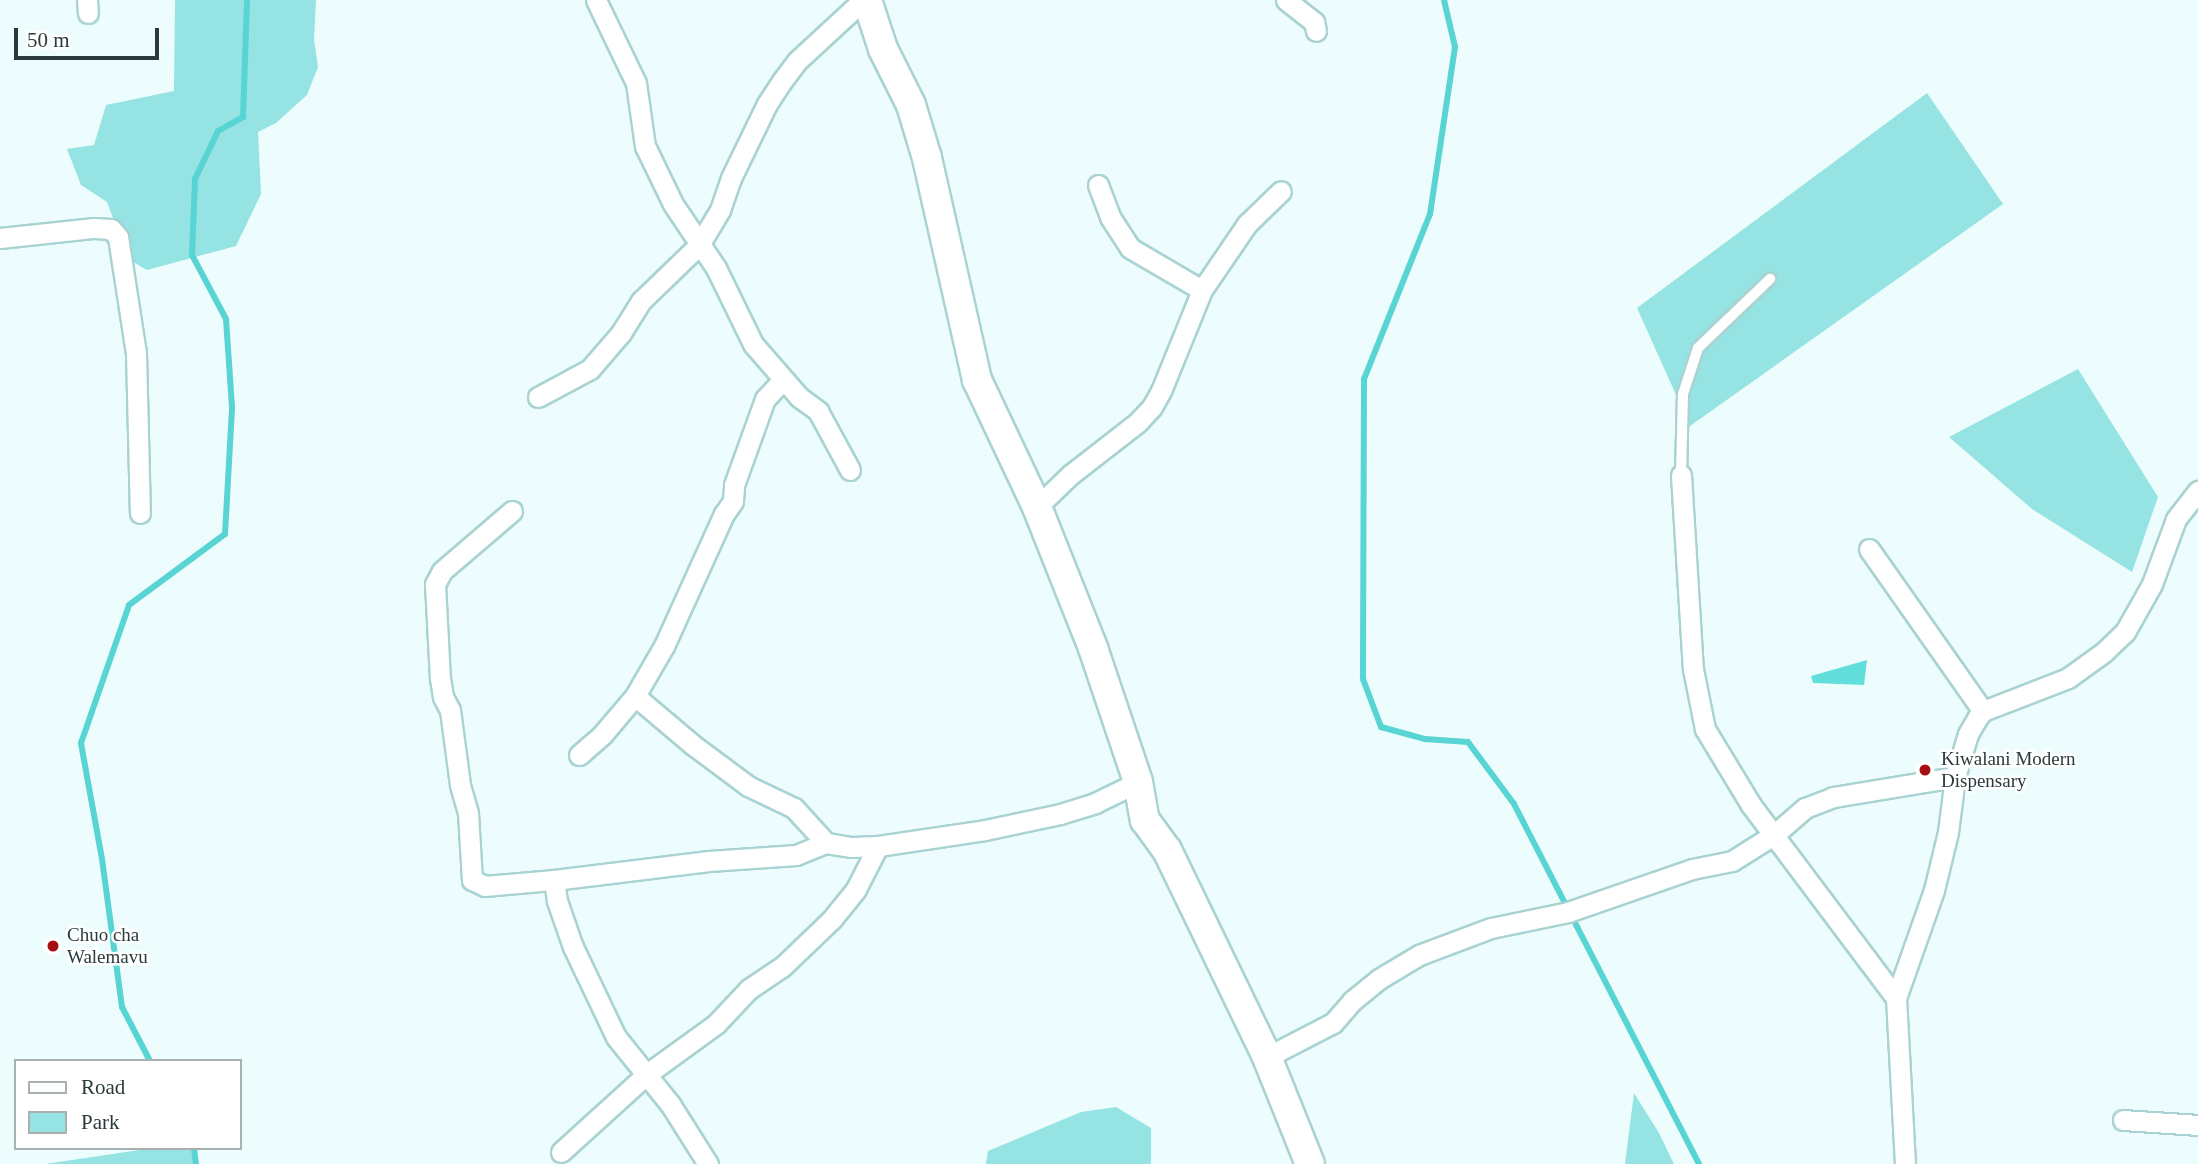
<!DOCTYPE html>
<html>
<head>
<meta charset="utf-8">
<style>
  body { margin:0 }
  #map { position:relative; width:2198px; height:1164px; overflow:hidden; background:#edfdfd; font-family:"Times New Roman",serif }
  div>[style] { position:absolute }
  .green>* { inset:0; background:#95e3e2 }
  .forest>* { inset:0; background:#62dedc }
  .stream>* { height:6px; margin:-3px; padding:0 3px; transform-origin:3px; border-radius:3px; background:#57d4d3 }
  .roads { filter:drop-shadow(2px 0 #a9d3d2) drop-shadow(-2px 0 #a9d3d2) drop-shadow(0 2px #a9d3d2) drop-shadow(0 -2px #a9d3d2) }
  .lane>* { height:10px; margin:-5px; padding:0 5px; transform-origin:5px; border-radius:5px; background:#fff }
  .street>* { height:19px; margin:-9.5px; padding:0 9.5px; transform-origin:9.5px; border-radius:9.5px; background:#fff }
  .secondary>* { height:28px; margin:-14px; padding:0 14px; transform-origin:14px; border-radius:14px; background:#fff }
  .dots>* { width:19px; height:19px; translate:-50% -50%; box-sizing:border-box; border:4px solid #fff; border-radius:50% }
  span { translate:-50% -50%; white-space:nowrap; text-align:center; line-height:1.15; -webkit-text-stroke:5px #fff; paint-order:stroke }
  .poi-label { font-size:19px; color:#293a3a }
  .left { translate:0 -50%; text-align:left }
  .legend { position:absolute; left:14px; top:1059px; width:228px; height:91px; box-sizing:border-box; background:#fff; border:2px solid #a9b0b0; margin:0; padding:9px 12px; list-style:none; font-size:21px; color:#293a3a }
  .legend li { display:flex; align-items:center; gap:14px; height:35px }
  .legend b { width:35px; border:2px solid #a9b0b0 }
  .scale { position:absolute; left:14px; top:28px; width:145px; height:32px; box-sizing:border-box; border:4px solid #293a3a; border-top:0; padding-left:9px; font-size:21px; line-height:24px; white-space:nowrap; color:#293a3a; -webkit-text-stroke:5px #fff; paint-order:stroke }
</style>
</head>
<body>
<div id="map">
  <div class="green">
    <i style="clip-path:polygon(175px 0,316px 0,314px 40px,318px 67px,307px 95px,276px 123px,258px 132px,261px 194px,236px 246px,147px 270px,128px 259px,107px 202px,81px 185px,67px 149px,94px 145px,106px 105px,174px 91px)"></i>
    <i style="clip-path:polygon(1927px 93px,2003px 204px,1690px 426px,1637px 308px)"></i>
    <i style="clip-path:polygon(2078px 369px,2158px 497px,2132px 572px,2032px 509px,1949px 437px)"></i>
    <i style="clip-path:polygon(1634px 1093px,1659px 1133px,1674px 1164px,1625px 1164px)"></i>
    <i style="clip-path:polygon(1116px 1107px,1151px 1128px,1151px 1164px,986px 1164px,988px 1151px,1081px 1112px)"></i>
    <i style="clip-path:polygon(153px 1148px,194px 1148px,193px 1164px,45px 1164px)"></i>
  </div>
  <div class="forest">
    <i style="clip-path:polygon(1867px 660px,1864px 685px,1813px 683px,1811px 676px)"></i>
  </div>
  <div class="stream">
    <i style="left:1444px;top:0;width:48px;rotate:76.8deg"></i>
    <i style="left:1455px;top:47px;width:169px;rotate:98.5deg"></i>
    <i style="left:1430px;top:214px;width:178px;rotate:111.8deg"></i>
    <i style="left:1364px;top:379px;width:300px;rotate:90.2deg"></i>
    <i style="left:1363px;top:679px;width:51px;rotate:69.4deg"></i>
    <i style="left:1381px;top:727px;width:46px;rotate:15.3deg"></i>
    <i style="left:1425px;top:739px;width:43px;rotate:4deg"></i>
    <i style="left:1468px;top:742px;width:77px;rotate:53.4deg"></i>
    <i style="left:1514px;top:804px;width:405px;rotate:62.8deg"></i>
    <i style="left:150px;top:1061px;width:61px;rotate:-117.4deg"></i>
    <i style="left:122px;top:1007px;width:149px;rotate:-97.7deg"></i>
    <i style="left:102px;top:859px;width:118px;rotate:-100.3deg"></i>
    <i style="left:81px;top:743px;width:146px;rotate:-70.8deg"></i>
    <i style="left:129px;top:605px;width:119px;rotate:-36.5deg"></i>
    <i style="left:225px;top:534px;width:127px;rotate:-86.8deg"></i>
    <i style="left:232px;top:407px;width:88px;rotate:-93.9deg"></i>
    <i style="left:226px;top:319px;width:72px;rotate:-118deg"></i>
    <i style="left:192px;top:255px;width:76px;rotate:-87.7deg"></i>
    <i style="left:195px;top:179px;width:53px;rotate:-64.4deg"></i>
    <i style="left:218px;top:131px;width:29px;rotate:-29deg"></i>
    <i style="left:243px;top:117px;width:117px;rotate:-88deg"></i>
    <i style="left:194px;top:1148px;width:16px;rotate:83deg"></i>
  </div>
  <div class="roads">
    <div class="lane">
      <i style="left:1681px;top:475px;width:81px;rotate:-88.6deg"></i>
      <i style="left:1683px;top:394px;width:48px;rotate:-71.9deg"></i>
      <i style="left:1698px;top:348px;width:100px;rotate:-43.8deg"></i>
    </div>
    <div class="street">
      <i style="left:87px;top:0;width:13px;rotate:86deg"></i>
      <i style="left:596px;top:0;width:92px;rotate:64.3deg"></i>
      <i style="left:636px;top:83px;width:64px;rotate:81.9deg"></i>
      <i style="left:645px;top:146px;width:64px;rotate:64.2deg"></i>
      <i style="left:673px;top:204px;width:77px;rotate:56.1deg"></i>
      <i style="left:716px;top:268px;width:85px;rotate:64deg"></i>
      <i style="left:753px;top:344px;width:70px;rotate:49deg"></i>
      <i style="left:799px;top:397px;width:24px;rotate:36deg"></i>
      <i style="left:818px;top:411px;width:67px;rotate:61.5deg"></i>
      <i style="left:1286px;top:0;width:36px;rotate:38deg"></i>
      <i style="left:1314px;top:22px;width:9px;rotate:77deg"></i>
      <i style="left:1098px;top:185px;width:34px;rotate:69deg"></i>
      <i style="left:1110px;top:217px;width:37px;rotate:57deg"></i>
      <i style="left:1130px;top:248px;width:83px;rotate:30.3deg"></i>
      <i style="left:0;top:238px;width:95px;rotate:-6.1deg"></i>
      <i style="left:94px;top:228px;width:17px;rotate:3deg"></i>
      <i style="left:111px;top:229px;width:11px;rotate:49deg"></i>
      <i style="left:118px;top:237px;width:117px;rotate:81.2deg"></i>
      <i style="left:136px;top:353px;width:160px;rotate:88.6deg"></i>
      <i style="left:538px;top:397px;width:59px;rotate:-28.3deg"></i>
      <i style="left:590px;top:369px;width:48px;rotate:-49.3deg"></i>
      <i style="left:621px;top:333px;width:38px;rotate:-58deg"></i>
      <i style="left:641px;top:301px;width:81px;rotate:-44deg"></i>
      <i style="left:699px;top:245px;width:41px;rotate:-59deg"></i>
      <i style="left:720px;top:210px;width:34px;rotate:-71deg"></i>
      <i style="left:731px;top:178px;width:82px;rotate:-64.1deg"></i>
      <i style="left:767px;top:104px;width:27px;rotate:-57deg"></i>
      <i style="left:782px;top:81px;width:25px;rotate:-53deg"></i>
      <i style="left:797px;top:61px;width:90px;rotate:-42.7deg"></i>
      <i style="left:1681px;top:475px;width:194px;rotate:86.5deg"></i>
      <i style="left:1693px;top:669px;width:61px;rotate:78.7deg"></i>
      <i style="left:1705px;top:729px;width:89px;rotate:58.8deg"></i>
      <i style="left:1751px;top:805px;width:241px;rotate:53.1deg"></i>
      <i style="left:1896px;top:998px;width:166px;rotate:86.9deg"></i>
      <i style="left:1037px;top:507px;width:46px;rotate:-44.1deg"></i>
      <i style="left:1070px;top:475px;width:86px;rotate:-37.9deg"></i>
      <i style="left:1138px;top:422px;width:21px;rotate:-47deg"></i>
      <i style="left:1152px;top:407px;width:18px;rotate:-61deg"></i>
      <i style="left:1161px;top:391px;width:109px;rotate:-67.9deg"></i>
      <i style="left:1202px;top:290px;width:80px;rotate:-55.7deg"></i>
      <i style="left:1247px;top:224px;width:47px;rotate:-44.1deg"></i>
      <i style="left:512px;top:511px;width:92px;rotate:139.4deg"></i>
      <i style="left:442px;top:571px;width:15px;rotate:118deg"></i>
      <i style="left:435px;top:584px;width:94px;rotate:87deg"></i>
      <i style="left:440px;top:678px;width:19px;rotate:81deg"></i>
      <i style="left:443px;top:697px;width:15px;rotate:62deg"></i>
      <i style="left:450px;top:710px;width:76px;rotate:82.4deg"></i>
      <i style="left:460px;top:785px;width:29px;rotate:74deg"></i>
      <i style="left:468px;top:813px;width:67px;rotate:86.6deg"></i>
      <i style="left:472px;top:880px;width:14px;rotate:25deg"></i>
      <i style="left:485px;top:886px;width:69px;rotate:-5deg"></i>
      <i style="left:1869px;top:549px;width:198px;rotate:54.9deg"></i>
      <i style="left:635px;top:696px;width:76px;rotate:40.2deg"></i>
      <i style="left:693px;top:745px;width:69px;rotate:36.7deg"></i>
      <i style="left:748px;top:786px;width:51px;rotate:25.6deg"></i>
      <i style="left:794px;top:808px;width:47px;rotate:47.6deg"></i>
      <i style="left:579px;top:755px;width:30px;rotate:-41deg"></i>
      <i style="left:602px;top:735px;width:51px;rotate:-49.8deg"></i>
      <i style="left:635px;top:696px;width:58px;rotate:-59.9deg"></i>
      <i style="left:664px;top:646px;width:145px;rotate:-65.6deg"></i>
      <i style="left:724px;top:514px;width:16px;rotate:-55deg"></i>
      <i style="left:733px;top:501px;width:16px;rotate:-86deg"></i>
      <i style="left:734px;top:485px;width:91px;rotate:-70.2deg"></i>
      <i style="left:765px;top:399px;width:26px;rotate:-47deg"></i>
      <i style="left:1896px;top:998px;width:114px;rotate:-70.6deg"></i>
      <i style="left:1934px;top:890px;width:60px;rotate:-76.4deg"></i>
      <i style="left:1948px;top:832px;width:55px;rotate:-82.7deg"></i>
      <i style="left:1955px;top:777px;width:45px;rotate:-73.2deg"></i>
      <i style="left:1968px;top:734px;width:20px;rotate:-60deg"></i>
      <i style="left:1978px;top:717px;width:8px;rotate:-50deg"></i>
      <i style="left:1983px;top:711px;width:91px;rotate:-21.2deg"></i>
      <i style="left:2068px;top:678px;width:44px;rotate:-35.8deg"></i>
      <i style="left:2104px;top:652px;width:29px;rotate:-44deg"></i>
      <i style="left:2125px;top:632px;width:55px;rotate:-60.6deg"></i>
      <i style="left:2152px;top:584px;width:69px;rotate:-69.7deg"></i>
      <i style="left:2176px;top:519px;width:36px;rotate:-52deg"></i>
      <i style="left:1267px;top:1057px;width:74px;rotate:-27.3deg"></i>
      <i style="left:1333px;top:1023px;width:29px;rotate:-49deg"></i>
      <i style="left:1352px;top:1001px;width:35px;rotate:-39deg"></i>
      <i style="left:1379px;top:979px;width:47px;rotate:-31deg"></i>
      <i style="left:1419px;top:955px;width:77px;rotate:-20.6deg"></i>
      <i style="left:1491px;top:928px;width:79px;rotate:-11.7deg"></i>
      <i style="left:1568px;top:912px;width:131px;rotate:-19.1deg"></i>
      <i style="left:1692px;top:869px;width:41px;rotate:-11.3deg"></i>
      <i style="left:1732px;top:861px;width:51px;rotate:-32.1deg"></i>
      <i style="left:1775px;top:834px;width:40px;rotate:-41deg"></i>
      <i style="left:1805px;top:808px;width:30px;rotate:-21deg"></i>
      <i style="left:1833px;top:797px;width:124px;rotate:-9.3deg"></i>
      <i style="left:2123px;top:1120px;width:75px;rotate:3.8deg"></i>
      <i style="left:561px;top:1152px;width:116px;rotate:-42.2deg"></i>
      <i style="left:647px;top:1074px;width:85px;rotate:-35.9deg"></i>
      <i style="left:716px;top:1024px;width:48px;rotate:-46.7deg"></i>
      <i style="left:749px;top:989px;width:40px;rotate:-34deg"></i>
      <i style="left:782px;top:967px;width:69px;rotate:-43.8deg"></i>
      <i style="left:832px;top:919px;width:38px;rotate:-51deg"></i>
      <i style="left:856px;top:889px;width:48px;rotate:-62.9deg"></i>
      <i style="left:708px;top:1164px;width:71px;rotate:-122.3deg"></i>
      <i style="left:670px;top:1104px;width:86px;rotate:-128.9deg"></i>
      <i style="left:616px;top:1037px;width:100px;rotate:-115.5deg"></i>
      <i style="left:573px;top:947px;width:49px;rotate:-109.2deg"></i>
      <i style="left:557px;top:901px;width:21px;rotate:-98deg"></i>
      <i style="left:554px;top:880px;width:156px;rotate:-7deg"></i>
      <i style="left:709px;top:861px;width:87px;rotate:-3.9deg"></i>
      <i style="left:796px;top:855px;width:32px;rotate:-22deg"></i>
      <i style="left:826px;top:843px;width:26px;rotate:9deg"></i>
      <i style="left:852px;top:847px;width:26px;rotate:-2deg"></i>
      <i style="left:878px;top:846px;width:108px;rotate:-8.5deg"></i>
      <i style="left:985px;top:830px;width:77px;rotate:-12deg"></i>
      <i style="left:1060px;top:814px;width:37px;rotate:-17deg"></i>
      <i style="left:1095px;top:803px;width:48px;rotate:-26deg"></i>
    </div>
    <div class="secondary">
      <i style="left:867px;top:0;width:52px;rotate:71.9deg"></i>
      <i style="left:883px;top:49px;width:63px;rotate:63.4deg"></i>
      <i style="left:911px;top:105px;width:55px;rotate:73.2deg"></i>
      <i style="left:927px;top:158px;width:228px;rotate:77.3deg"></i>
      <i style="left:977px;top:380px;width:140px;rotate:64.7deg"></i>
      <i style="left:1037px;top:507px;width:152px;rotate:68.3deg"></i>
      <i style="left:1093px;top:648px;width:141px;rotate:71.4deg"></i>
      <i style="left:1138px;top:782px;width:39px;rotate:80deg"></i>
      <i style="left:1145px;top:820px;width:37px;rotate:54deg"></i>
      <i style="left:1167px;top:850px;width:230px;rotate:64.2deg"></i>
      <i style="left:1267px;top:1057px;width:115px;rotate:68.1deg"></i>
    </div>
  </div>
  <div class="dots">
    <i style="left:1925px;top:770px;background:#a50e12"></i>
    <i style="left:53px;top:946px;background:#a50e12"></i>
  </div>
  <div class="poi-label">
    <span class="left" style="left:1941px;top:770px">Kiwalani Modern<br>Dispensary</span>
    <span class="left" style="left:67px;top:946px">Chuo cha<br>Walemavu</span>
  </div>
  <ul class="legend">
  <li><b style="height:9px;background:#fff"></b>Road</li>
  <li><b style="height:19px;background:#95e3e2"></b>Park</li>
  </ul>
  <div class="scale">50 m</div>
</div>
</body>
</html>
